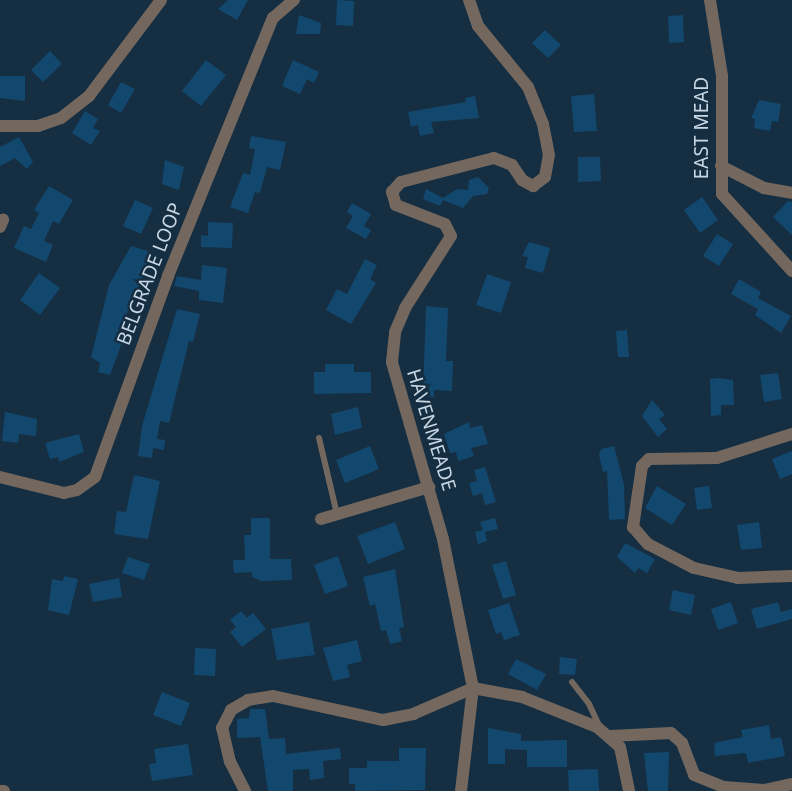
<!DOCTYPE html>
<html>
<head>
<meta charset="utf-8">
<style>
  body { margin:0 }
  #map { position:relative; width:792px; height:791px; overflow:hidden; background:#152e42; font-family:"Noto Sans",sans-serif }
  div>[style] { position:absolute }
  .building>* { inset:0; background:#13486e }
  .lane>* { height:6px; margin:-3px; padding:0 3px; transform-origin:3px; border-radius:3px; background:#74685e }
  .street>* { height:12px; margin:-6px; padding:0 6px; transform-origin:6px; border-radius:6px; background:#74685e }
  span { translate:-50% -50%; white-space:nowrap; text-align:center; line-height:1.15; -webkit-text-stroke:5px #152e42; paint-order:stroke }
  .street-label { font-size:19px; color:#c8d7e4 }
</style>
</head>
<body>
<div id="map">
  <div class="building">
    <i style="clip-path:polygon(228px 0,248px 0,237px 20px,218px 9px)"></i>
    <i style="clip-path:polygon(337px 0,354px 1px,353px 26px,336px 25px)"></i>
    <i style="clip-path:polygon(299px 15px,321px 23px,320px 34px,296px 34px)"></i>
    <i style="clip-path:polygon(683px 15px,684px 42px,669px 43px,668px 16px)"></i>
    <i style="clip-path:polygon(545px 30px,561px 45px,548px 58px,532px 43px)"></i>
    <i style="clip-path:polygon(50px 51px,62px 64px,43px 82px,31px 70px)"></i>
    <i style="clip-path:polygon(206px 60px,226px 75px,201px 106px,182px 91px)"></i>
    <i style="clip-path:polygon(293px 60px,319px 72px,314px 83px,307px 79px,300px 94px,282px 86px)"></i>
    <i style="clip-path:polygon(0 76px,25px 76px,25px 101px,0 98px)"></i>
    <i style="clip-path:polygon(121px 82px,135px 89px,121px 113px,108px 105px)"></i>
    <i style="clip-path:polygon(594px 94px,597px 131px,574px 132px,571px 96px)"></i>
    <i style="clip-path:polygon(475px 96px,479px 118px,431px 122px,434px 133px,420px 136px,418px 125px,411px 127px,408px 112px,466px 102px,465px 98px)"></i>
    <i style="clip-path:polygon(759px 100px,781px 104px,778px 122px,772px 121px,770px 131px,754px 128px,755px 119px,751px 118px)"></i>
    <i style="clip-path:polygon(85px 111px,98px 119px,93px 128px,100px 131px,91px 145px,72px 133px)"></i>
    <i style="clip-path:polygon(251px 136px,286px 142px,280px 170px,267px 167px,260px 193px,255px 192px,248px 213px,230px 207px,243px 173px,250px 175px,255px 149px,249px 148px)"></i>
    <i style="clip-path:polygon(19px 137px,33px 162px,27px 169px,15px 158px,0 166px,0 147px)"></i>
    <i style="clip-path:polygon(578px 157px,600px 157px,601px 181px,578px 182px)"></i>
    <i style="clip-path:polygon(165px 160px,184px 167px,179px 190px,162px 184px)"></i>
    <i style="clip-path:polygon(478px 177px,489px 188px,487px 194px,473px 196px,463px 208px,443px 200px,440px 206px,423px 199px,426px 189px,443px 198px,457px 189px,468px 190px,469px 180px)"></i>
    <i style="clip-path:polygon(49px 186px,73px 200px,59px 224px,53px 221px,44px 241px,53px 245px,46px 262px,14px 248px,24px 226px,31px 229px,39px 213px,34px 210px)"></i>
    <i style="clip-path:polygon(702px 197px,718px 220px,700px 233px,684px 210px)"></i>
    <i style="clip-path:polygon(135px 200px,153px 208px,141px 234px,123px 226px)"></i>
    <i style="clip-path:polygon(788px 201px,792px 202px,792px 235px,773px 217px)"></i>
    <i style="clip-path:polygon(352px 203px,371px 214px,364px 226px,371px 230px,366px 239px,346px 228px,353px 216px,347px 212px)"></i>
    <i style="clip-path:polygon(208px 222px,233px 223px,232px 248px,201px 247px,201px 235px,208px 236px)"></i>
    <i style="clip-path:polygon(717px 234px,733px 244px,719px 266px,703px 256px)"></i>
    <i style="clip-path:polygon(529px 242px,550px 248px,543px 273px,525px 268px,528px 257px,522px 256px)"></i>
    <i style="clip-path:polygon(131px 246px,154px 253px,117px 335px,124px 337px,110px 375px,98px 372px,100px 363px,91px 357px,109px 285px)"></i>
    <i style="clip-path:polygon(365px 259px,377px 265px,370px 279px,376px 283px,351px 324px,326px 310px,337px 289px,347px 294px)"></i>
    <i style="clip-path:polygon(202px 265px,227px 268px,223px 303px,199px 300px,199px 291px,174px 286px,177px 276px,201px 280px)"></i>
    <i style="clip-path:polygon(39px 273px,60px 288px,40px 315px,20px 300px)"></i>
    <i style="clip-path:polygon(487px 274px,511px 282px,501px 313px,476px 305px)"></i>
    <i style="clip-path:polygon(739px 279px,761px 292px,758px 298px,791px 316px,781px 333px,755px 315px,758px 309px,731px 294px)"></i>
    <i style="clip-path:polygon(426px 306px,448px 308px,446px 361px,453px 361px,452px 391px,434px 390px,434px 397px,423px 396px)"></i>
    <i style="clip-path:polygon(177px 309px,200px 314px,193px 342px,189px 341px,169px 423px,160px 421px,157px 439px,165px 440px,164px 450px,153px 448px,152px 458px,138px 456px,142px 426px)"></i>
    <i style="clip-path:polygon(627px 330px,629px 357px,618px 357px,616px 331px)"></i>
    <i style="clip-path:polygon(325px 364px,354px 364px,354px 372px,371px 372px,371px 393px,314px 394px,314px 372px,325px 372px)"></i>
    <i style="clip-path:polygon(778px 373px,782px 399px,764px 402px,760px 375px)"></i>
    <i style="clip-path:polygon(719px 378px,733px 380px,734px 405px,721px 405px,721px 415px,711px 416px,710px 379px)"></i>
    <i style="clip-path:polygon(652px 400px,665px 415px,659px 419px,667px 429px,658px 437px,642px 416px)"></i>
    <i style="clip-path:polygon(358px 407px,362px 428px,335px 435px,331px 414px)"></i>
    <i style="clip-path:polygon(5px 412px,37px 419px,36px 436px,19px 434px,18px 443px,2px 441px)"></i>
    <i style="clip-path:polygon(469px 422px,470px 428px,482px 425px,488px 444px,471px 448px,474px 456px,458px 461px,456px 452px,450px 453px,444px 434px)"></i>
    <i style="clip-path:polygon(79px 434px,84px 452px,59px 462px,58px 457px,50px 459px,45px 443px)"></i>
    <i style="clip-path:polygon(370px 446px,379px 469px,345px 483px,336px 460px)"></i>
    <i style="clip-path:polygon(614px 446px,624px 485px,625px 519px,609px 520px,607px 471px,603px 472px,599px 455px,601px 449px)"></i>
    <i style="clip-path:polygon(792px 451px,792px 474px,780px 479px,772px 459px)"></i>
    <i style="clip-path:polygon(485px 467px,496px 502px,485px 505px,482px 493px,473px 496px,469px 483px,477px 481px,474px 470px)"></i>
    <i style="clip-path:polygon(134px 475px,160px 481px,148px 539px,114px 534px,117px 511px,126px 512px)"></i>
    <i style="clip-path:polygon(657px 486px,686px 504px,672px 525px,645px 508px)"></i>
    <i style="clip-path:polygon(709px 486px,712px 508px,697px 510px,694px 488px)"></i>
    <i style="clip-path:polygon(251px 518px,270px 518px,270px 559px,291px 559px,292px 580px,261px 581px,252px 577px,252px 572px,234px 573px,233px 560px,245px 560px,244px 535px,251px 535px)"></i>
    <i style="clip-path:polygon(495px 518px,498px 529px,485px 532px,487px 541px,478px 544px,475px 532px,483px 530px,480px 522px)"></i>
    <i style="clip-path:polygon(395px 522px,405px 549px,368px 564px,357px 536px)"></i>
    <i style="clip-path:polygon(759px 522px,762px 548px,741px 550px,737px 525px)"></i>
    <i style="clip-path:polygon(625px 543px,655px 559px,647px 573px,638px 568px,635px 573px,617px 557px)"></i>
    <i style="clip-path:polygon(338px 556px,348px 586px,325px 594px,314px 565px)"></i>
    <i style="clip-path:polygon(128px 557px,150px 564px,144px 580px,122px 573px)"></i>
    <i style="clip-path:polygon(506px 561px,516px 595px,503px 599px,492px 565px)"></i>
    <i style="clip-path:polygon(395px 569px,404px 627px,399px 628px,402px 641px,390px 644px,386px 630px,381px 631px,375px 604px,370px 606px,363px 577px)"></i>
    <i style="clip-path:polygon(64px 576px,78px 579px,69px 615px,48px 610px,52px 579px,63px 581px)"></i>
    <i style="clip-path:polygon(119px 578px,122px 597px,93px 602px,89px 584px)"></i>
    <i style="clip-path:polygon(673px 590px,695px 595px,691px 615px,669px 610px)"></i>
    <i style="clip-path:polygon(731px 602px,738px 623px,718px 630px,711px 609px)"></i>
    <i style="clip-path:polygon(778px 602px,781px 612px,792px 609px,792px 619px,757px 629px,751px 609px)"></i>
    <i style="clip-path:polygon(509px 603px,520px 635px,504px 640px,501px 632px,496px 634px,488px 610px)"></i>
    <i style="clip-path:polygon(241px 611px,247px 618px,253px 613px,266px 629px,242px 647px,230px 632px,236px 627px,230px 620px)"></i>
    <i style="clip-path:polygon(309px 622px,315px 655px,277px 660px,271px 629px)"></i>
    <i style="clip-path:polygon(357px 640px,362px 661px,347px 665px,350px 677px,333px 681px,323px 648px)"></i>
    <i style="clip-path:polygon(195px 648px,216px 649px,215px 676px,194px 675px)"></i>
    <i style="clip-path:polygon(560px 657px,577px 659px,575px 675px,559px 674px)"></i>
    <i style="clip-path:polygon(516px 659px,546px 674px,537px 690px,508px 674px)"></i>
    <i style="clip-path:polygon(162px 692px,190px 703px,181px 726px,153px 715px)"></i>
    <i style="clip-path:polygon(250px 709px,265px 709px,269px 739px,285px 738px,286px 754px,340px 748px,341px 759px,323px 761px,324px 778px,310px 780px,309px 769px,293px 770px,293px 791px,268px 791px,260px 737px,237px 738px,237px 719px,249px 718px)"></i>
    <i style="clip-path:polygon(769px 725px,771px 739px,781px 737px,785px 756px,748px 763px,746px 753px,715px 756px,714px 743px,743px 737px,741px 730px)"></i>
    <i style="clip-path:polygon(488px 728px,521px 734px,521px 741px,567px 740px,567px 767px,527px 767px,527px 750px,505px 749px,505px 764px,488px 764px)"></i>
    <i style="clip-path:polygon(188px 744px,193px 775px,152px 781px,149px 764px,156px 763px,154px 749px)"></i>
    <i style="clip-path:polygon(399px 748px,426px 748px,425px 790px,355px 791px,355px 784px,349px 784px,349px 768px,367px 768px,367px 761px,399px 761px)"></i>
    <i style="clip-path:polygon(669px 752px,668px 791px,648px 791px,644px 753px)"></i>
    <i style="clip-path:polygon(598px 769px,599px 791px,569px 791px,568px 770px)"></i>
  </div>
  <div class="lane">
    <i style="left:319px;top:438px;width:78px;rotate:76.7deg"></i>
    <i style="left:572px;top:682px;width:28px;rotate:52deg"></i>
    <i style="left:589px;top:704px;width:26px;rotate:65deg"></i>
  </div>
  <div class="street">
    <i style="left:710px;top:0;width:77px;rotate:81deg"></i>
    <i style="left:722px;top:76px;width:118px;rotate:90deg"></i>
    <i style="left:722px;top:194px;width:104px;rotate:47.7deg"></i>
    <i style="left:0;top:126px;width:38px"></i>
    <i style="left:38px;top:126px;width:24px;rotate:-19deg"></i>
    <i style="left:61px;top:118px;width:36px;rotate:-38deg"></i>
    <i style="left:89px;top:96px;width:120px;rotate:-53.1deg"></i>
    <i style="left:721px;top:166px;width:48px;rotate:27.1deg"></i>
    <i style="left:764px;top:188px;width:28px;rotate:10deg"></i>
    <i style="left:0;top:227px;width:8px;rotate:-67deg"></i>
    <i style="left:792px;top:434px;width:79px;rotate:162.3deg"></i>
    <i style="left:717px;top:458px;width:68px;rotate:179.2deg"></i>
    <i style="left:649px;top:459px;width:10px;rotate:135deg"></i>
    <i style="left:642px;top:466px;width:62px;rotate:98.4deg"></i>
    <i style="left:633px;top:527px;width:23px;rotate:49deg"></i>
    <i style="left:648px;top:544px;width:52px;rotate:27.6deg"></i>
    <i style="left:694px;top:568px;width:45px;rotate:12.8deg"></i>
    <i style="left:738px;top:578px;width:54px;rotate:-2.1deg"></i>
    <i style="left:0;top:477px;width:66px;rotate:14deg"></i>
    <i style="left:64px;top:493px;width:13px;rotate:-13deg"></i>
    <i style="left:77px;top:490px;width:22px;rotate:-36deg"></i>
    <i style="left:95px;top:477px;width:214px;rotate:-70deg"></i>
    <i style="left:168px;top:276px;width:279px;rotate:-67.9deg"></i>
    <i style="left:273px;top:18px;width:28px;rotate:-41deg"></i>
    <i style="left:321px;top:519px;width:113px;rotate:-16.5deg"></i>
    <i style="left:611px;top:736px;width:60px;rotate:-2.9deg"></i>
    <i style="left:671px;top:733px;width:15px;rotate:42deg"></i>
    <i style="left:682px;top:743px;width:34px;rotate:69deg"></i>
    <i style="left:694px;top:775px;width:32px;rotate:22deg"></i>
    <i style="left:724px;top:787px;width:40px;rotate:4.3deg"></i>
    <i style="left:764px;top:790px;width:29px;rotate:-12deg"></i>
    <i style="left:0;top:791px;width:4px"></i>
    <i style="left:245px;top:791px;width:33px;rotate:-117deg"></i>
    <i style="left:230px;top:762px;width:35px;rotate:-103deg"></i>
    <i style="left:222px;top:728px;width:20px;rotate:-63deg"></i>
    <i style="left:231px;top:710px;width:20px;rotate:-30deg"></i>
    <i style="left:248px;top:700px;width:25px;rotate:-9deg"></i>
    <i style="left:273px;top:696px;width:113px;rotate:12.3deg"></i>
    <i style="left:383px;top:720px;width:31px;rotate:-11deg"></i>
    <i style="left:413px;top:714px;width:65px;rotate:-23.4deg"></i>
    <i style="left:473px;top:688px;width:50px;rotate:10.4deg"></i>
    <i style="left:522px;top:697px;width:81px;rotate:21.8deg"></i>
    <i style="left:597px;top:727px;width:30px;rotate:41deg"></i>
    <i style="left:620px;top:747px;width:45px;rotate:78.4deg"></i>
    <i style="left:461px;top:791px;width:104px;rotate:-83.4deg"></i>
    <i style="left:473px;top:688px;width:152px;rotate:-101.4deg"></i>
    <i style="left:443px;top:539px;width:184px;rotate:-106.1deg"></i>
    <i style="left:392px;top:362px;width:30px;rotate:-84deg"></i>
    <i style="left:395px;top:332px;width:26px;rotate:-67deg"></i>
    <i style="left:405px;top:308px;width:85px;rotate:-57.4deg"></i>
    <i style="left:451px;top:236px;width:13px;rotate:-117deg"></i>
    <i style="left:445px;top:224px;width:53px;rotate:-158.8deg"></i>
    <i style="left:396px;top:205px;width:14px;rotate:-107deg"></i>
    <i style="left:392px;top:192px;width:13px;rotate:-48deg"></i>
    <i style="left:401px;top:182px;width:96px;rotate:-14.5deg"></i>
    <i style="left:494px;top:158px;width:19px;rotate:21deg"></i>
    <i style="left:512px;top:165px;width:18px;rotate:56deg"></i>
    <i style="left:522px;top:180px;width:13px;rotate:29deg"></i>
    <i style="left:533px;top:186px;width:15px;rotate:-37deg"></i>
    <i style="left:545px;top:177px;width:22px;rotate:-80deg"></i>
    <i style="left:549px;top:155px;width:32px;rotate:-101deg"></i>
    <i style="left:543px;top:124px;width:40px;rotate:-112deg"></i>
    <i style="left:528px;top:87px;width:79px;rotate:-129.3deg"></i>
    <i style="left:478px;top:26px;width:28px;rotate:-109deg"></i>
  </div>
  <div class="street-label">
    <span style="left:702px;top:128px;rotate:-90deg">EAST MEAD</span>
    <span style="left:150px;top:274px;rotate:-69deg">BELGRADE LOOP</span>
    <span style="left:431px;top:430px;rotate:73deg">HAVENMEADE</span>
  </div>
</div>
</body>
</html>
